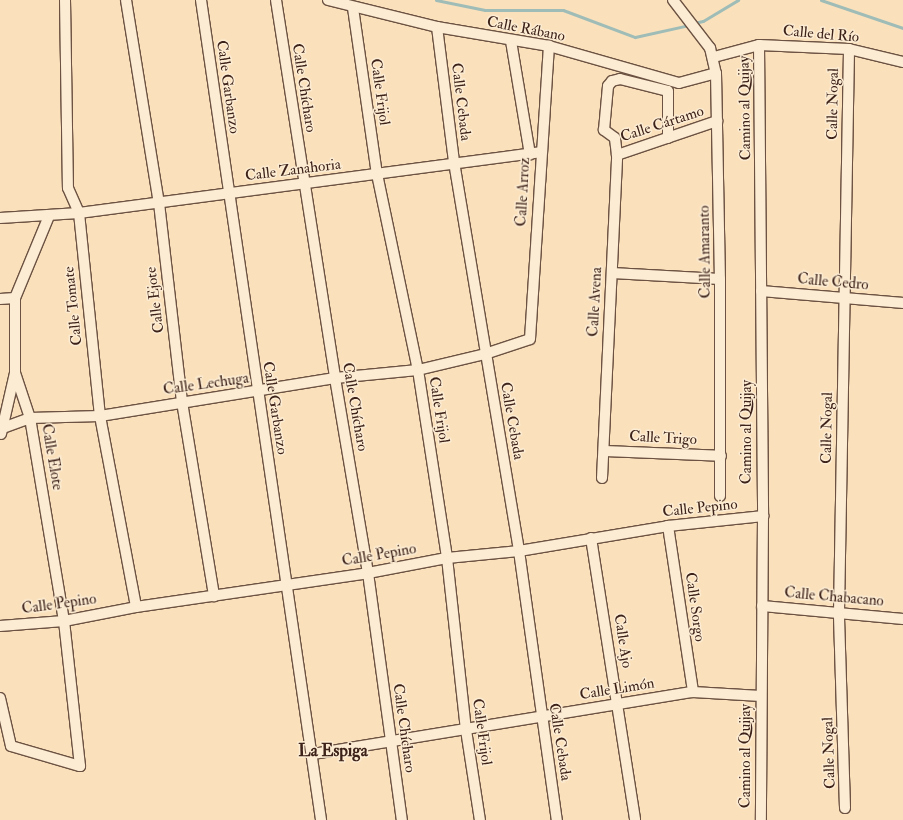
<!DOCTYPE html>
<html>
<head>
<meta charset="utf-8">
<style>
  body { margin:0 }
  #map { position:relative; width:903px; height:820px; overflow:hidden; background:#fae1bc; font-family:"IM FELL Double Pica",serif }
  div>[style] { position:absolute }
  .stream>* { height:3px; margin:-1.5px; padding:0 1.5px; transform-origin:1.5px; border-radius:1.5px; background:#9fbcb7 }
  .roads { filter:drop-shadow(1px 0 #6c5242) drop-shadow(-1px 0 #6c5242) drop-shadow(0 1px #6c5242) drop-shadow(0 -1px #6c5242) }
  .minor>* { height:10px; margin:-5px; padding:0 5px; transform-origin:5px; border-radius:5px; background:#fcecd3 }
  span { translate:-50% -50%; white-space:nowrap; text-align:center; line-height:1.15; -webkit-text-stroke:3px #fcecd3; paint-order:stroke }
  .street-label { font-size:15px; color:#3d2219 }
  .quarter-label { font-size:17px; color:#3d2219; font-weight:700 }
</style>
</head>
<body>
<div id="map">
  <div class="stream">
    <i style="left:436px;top:0;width:50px;rotate:11.5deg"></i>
    <i style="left:485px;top:10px;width:78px"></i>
    <i style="left:563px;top:10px;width:77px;rotate:20.6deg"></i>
    <i style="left:635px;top:37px;width:55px;rotate:-12.5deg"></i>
    <i style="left:821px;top:0;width:87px;rotate:18.9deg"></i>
    <i style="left:694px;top:23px;width:9px;rotate:-13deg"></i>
    <i style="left:703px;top:21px;width:41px;rotate:-31deg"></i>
  </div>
  <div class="roads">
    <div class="minor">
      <i style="left:65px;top:0;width:188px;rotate:89.1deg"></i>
      <i style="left:68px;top:188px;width:27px;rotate:66deg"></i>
      <i style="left:79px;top:213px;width:204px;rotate:84.1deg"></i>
      <i style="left:100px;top:416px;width:194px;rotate:79.3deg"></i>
      <i style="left:126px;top:0;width:206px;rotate:80.8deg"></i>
      <i style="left:159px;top:203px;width:200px;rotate:83.4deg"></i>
      <i style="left:182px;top:402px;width:197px;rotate:80.6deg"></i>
      <i style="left:201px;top:0;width:829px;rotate:81.67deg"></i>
      <i style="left:276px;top:0;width:383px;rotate:81.1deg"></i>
      <i style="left:335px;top:378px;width:198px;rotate:80.4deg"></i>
      <i style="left:368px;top:573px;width:249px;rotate:82.2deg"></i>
      <i style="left:328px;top:0;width:112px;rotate:13.9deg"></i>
      <i style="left:437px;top:27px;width:114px;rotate:9.6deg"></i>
      <i style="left:549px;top:46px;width:135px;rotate:15.9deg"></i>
      <i style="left:679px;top:83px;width:38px;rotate:-15deg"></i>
      <i style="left:673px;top:0;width:61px;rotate:52.4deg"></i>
      <i style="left:710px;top:48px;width:26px;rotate:77deg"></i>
      <i style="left:716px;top:73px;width:206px;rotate:88.9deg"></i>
      <i style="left:720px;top:279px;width:217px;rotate:90deg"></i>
      <i style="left:353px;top:8px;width:168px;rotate:81.8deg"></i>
      <i style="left:377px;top:174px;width:200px;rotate:78.2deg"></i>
      <i style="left:418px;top:370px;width:190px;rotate:81.2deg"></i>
      <i style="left:447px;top:558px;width:173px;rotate:83.7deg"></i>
      <i style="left:466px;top:730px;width:91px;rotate:81.2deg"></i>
      <i style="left:437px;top:27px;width:136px;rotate:82.8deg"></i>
      <i style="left:454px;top:162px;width:394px;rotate:80.5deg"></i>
      <i style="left:519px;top:551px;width:272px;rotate:82deg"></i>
      <i style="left:511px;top:41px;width:115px;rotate:80.5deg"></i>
      <i style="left:759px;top:45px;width:471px;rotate:89.5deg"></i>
      <i style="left:763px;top:516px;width:304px;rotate:90.4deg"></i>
      <i style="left:714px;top:57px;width:47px;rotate:-14.9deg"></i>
      <i style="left:759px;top:45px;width:90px;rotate:2.5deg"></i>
      <i style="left:849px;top:49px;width:56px;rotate:13.5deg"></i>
      <i style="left:617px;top:155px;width:106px;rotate:-18.8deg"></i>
      <i style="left:0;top:218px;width:79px;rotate:-3.6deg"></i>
      <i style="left:79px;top:213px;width:465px;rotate:-7.5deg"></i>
      <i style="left:612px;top:273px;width:108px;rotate:3.2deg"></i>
      <i style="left:761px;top:291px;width:143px;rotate:4.8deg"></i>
      <i style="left:0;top:299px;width:15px;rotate:-4deg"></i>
      <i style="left:0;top:429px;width:32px;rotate:-20deg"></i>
      <i style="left:30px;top:418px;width:70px;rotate:-1.6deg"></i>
      <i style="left:100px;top:416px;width:238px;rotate:-9.2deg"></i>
      <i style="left:335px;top:378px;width:83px;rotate:-5.5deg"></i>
      <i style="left:418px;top:370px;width:69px;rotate:-13.4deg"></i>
      <i style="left:485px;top:354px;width:47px;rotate:-18.4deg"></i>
      <i style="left:530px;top:339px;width:294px;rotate:-86.3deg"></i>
      <i style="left:1px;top:434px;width:63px;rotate:-77.1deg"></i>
      <i style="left:604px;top:451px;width:117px;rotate:2.4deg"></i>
      <i style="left:602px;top:478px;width:323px;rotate:-87.3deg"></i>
      <i style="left:617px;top:155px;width:17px;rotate:-97deg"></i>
      <i style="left:615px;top:138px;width:14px;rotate:-144deg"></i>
      <i style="left:604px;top:130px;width:44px;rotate:-84.8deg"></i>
      <i style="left:608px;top:86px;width:6px;rotate:-51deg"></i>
      <i style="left:612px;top:81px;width:8px;rotate:-14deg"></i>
      <i style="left:620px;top:79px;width:49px;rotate:14deg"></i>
      <i style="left:668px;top:91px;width:47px;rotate:90deg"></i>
      <i style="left:668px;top:526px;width:168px;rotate:81.4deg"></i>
      <i style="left:591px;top:538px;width:285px;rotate:81.1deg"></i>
      <i style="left:762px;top:606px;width:142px;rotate:5.3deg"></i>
      <i style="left:0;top:626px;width:64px;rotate:-4.5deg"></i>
      <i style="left:64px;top:621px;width:73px;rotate:-11deg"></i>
      <i style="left:136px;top:607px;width:234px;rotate:-8.3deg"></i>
      <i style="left:368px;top:573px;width:80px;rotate:-10.8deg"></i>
      <i style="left:447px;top:558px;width:72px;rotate:-5.6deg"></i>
      <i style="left:519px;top:551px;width:151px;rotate:-9.5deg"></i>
      <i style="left:668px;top:526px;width:96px;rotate:-6deg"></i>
      <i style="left:0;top:698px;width:49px;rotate:77.1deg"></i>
      <i style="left:11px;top:746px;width:72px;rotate:16.2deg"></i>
      <i style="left:80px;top:766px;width:146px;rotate:-96.3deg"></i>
      <i style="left:64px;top:621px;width:206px;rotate:-99.5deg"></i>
      <i style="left:30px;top:418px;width:47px;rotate:-108.4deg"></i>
      <i style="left:15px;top:373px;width:75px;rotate:-90deg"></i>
      <i style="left:15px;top:298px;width:89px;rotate:-67.5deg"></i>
      <i style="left:313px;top:754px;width:385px;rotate:-9.3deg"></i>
      <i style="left:693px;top:692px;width:68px;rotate:3.4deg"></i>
      <i style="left:845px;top:808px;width:196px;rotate:-91.8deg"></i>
      <i style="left:839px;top:612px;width:563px;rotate:-88.98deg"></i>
    </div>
  </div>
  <div class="street-label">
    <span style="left:526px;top:29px;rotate:11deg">Calle Rábano</span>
    <span style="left:821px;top:34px;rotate:5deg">Calle del Río</span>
    <span style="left:228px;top:87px;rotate:82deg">Calle Garbanzo</span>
    <span style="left:304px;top:88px;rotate:81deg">Calle Chícharo</span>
    <span style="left:380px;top:92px;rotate:82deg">Calle Frijol</span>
    <span style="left:461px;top:102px;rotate:83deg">Calle Cebada</span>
    <span style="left:833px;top:104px;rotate:-89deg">Calle Nogal</span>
    <span style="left:745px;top:108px;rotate:-91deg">Camino al Quijay</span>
    <span style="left:662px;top:124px;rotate:-18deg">Calle Cártamo</span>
    <span style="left:293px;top:170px;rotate:-7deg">Calle Zanahoria</span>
    <span style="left:523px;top:192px;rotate:-87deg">Calle Arroz</span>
    <span style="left:705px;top:252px;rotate:-91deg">Calle Amaranto</span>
    <span style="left:833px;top:282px;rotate:5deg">Calle Cedro</span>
    <span style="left:155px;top:300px;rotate:-97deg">Calle Ejote</span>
    <span style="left:595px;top:302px;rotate:-87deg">Calle Avena</span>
    <span style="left:73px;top:306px;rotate:-96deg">Calle Tomate</span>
    <span style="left:206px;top:384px;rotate:-8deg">Calle Lechuga</span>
    <span style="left:355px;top:407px;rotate:80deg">Calle Chícharo</span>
    <span style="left:275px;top:408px;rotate:81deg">Calle Garbanzo</span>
    <span style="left:439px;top:410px;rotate:81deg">Calle Frijol</span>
    <span style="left:512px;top:421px;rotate:80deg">Calle Cebada</span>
    <span style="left:827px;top:428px;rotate:-89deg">Calle Nogal</span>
    <span style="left:747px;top:432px;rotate:-90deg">Camino al Quijay</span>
    <span style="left:663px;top:438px;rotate:3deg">Calle Trigo</span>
    <span style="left:52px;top:457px;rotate:80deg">Calle Elote</span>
    <span style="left:700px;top:508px;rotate:-6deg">Calle Pepino</span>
    <span style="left:379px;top:555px;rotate:-10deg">Calle Pepino</span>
    <span style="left:834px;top:597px;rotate:5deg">Calle Chabacano</span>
    <span style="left:59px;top:604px;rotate:-8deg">Calle Pepino</span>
    <span style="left:695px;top:607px;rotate:82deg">Calle Sorgo</span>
    <span style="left:623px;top:641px;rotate:81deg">Calle Ajo</span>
    <span style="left:617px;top:689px;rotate:-9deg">Calle Limón</span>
    <span style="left:404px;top:728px;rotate:82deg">Calle Chícharo</span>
    <span style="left:482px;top:732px;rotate:82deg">Calle Frijol</span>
    <span style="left:560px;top:742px;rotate:81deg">Calle Cebada</span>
    <span style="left:829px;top:753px;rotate:-92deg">Calle Nogal</span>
    <span style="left:746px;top:756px;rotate:-90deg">Camino al Quijay</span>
  </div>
  <div class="quarter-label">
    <span style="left:333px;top:751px">La Espiga</span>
  </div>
</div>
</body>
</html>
